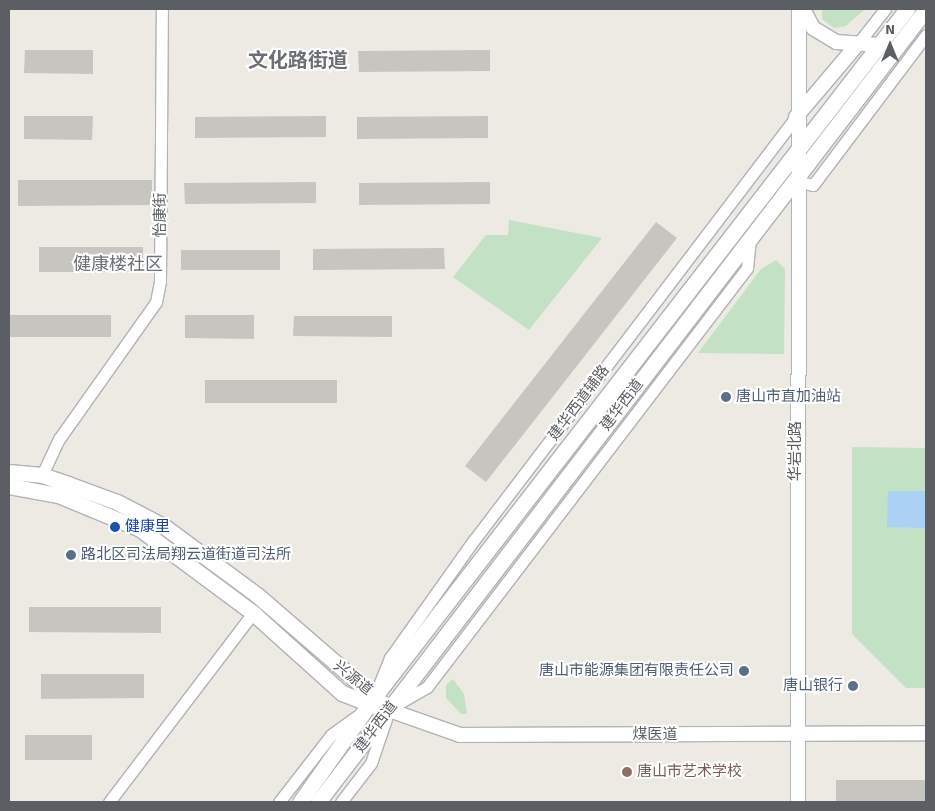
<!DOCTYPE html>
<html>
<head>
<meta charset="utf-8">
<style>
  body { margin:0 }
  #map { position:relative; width:935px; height:811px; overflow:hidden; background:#eceae3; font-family:Signika,"Noto Sans SC",sans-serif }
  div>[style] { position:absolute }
  .green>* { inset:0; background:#c3e1c4 }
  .water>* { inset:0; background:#abd1f4 }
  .building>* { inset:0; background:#c7c5c0 }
  .roads { filter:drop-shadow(1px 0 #b0b3b7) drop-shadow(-1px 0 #b0b3b7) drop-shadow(0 1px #b0b3b7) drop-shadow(0 -1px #b0b3b7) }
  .minor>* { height:11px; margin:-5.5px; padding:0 5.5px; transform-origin:5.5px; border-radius:5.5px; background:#fff }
  .tertiary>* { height:14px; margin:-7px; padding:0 7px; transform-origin:7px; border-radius:7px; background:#fff }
  .secondary>* { height:15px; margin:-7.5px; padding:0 7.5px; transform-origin:7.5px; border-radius:7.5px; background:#fff }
  .dots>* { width:14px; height:14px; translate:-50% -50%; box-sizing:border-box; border:2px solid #fff; border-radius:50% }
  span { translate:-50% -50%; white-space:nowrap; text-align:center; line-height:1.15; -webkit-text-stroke:4px #fff; paint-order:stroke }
  .street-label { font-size:15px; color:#5b5e62 }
  .service-label { font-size:15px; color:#4e5e75 }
  .left { translate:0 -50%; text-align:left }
  .right { translate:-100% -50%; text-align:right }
  .transit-label { font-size:15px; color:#164399 }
  .education-label { font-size:15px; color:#785e54 }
  .quarter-label { font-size:18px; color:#6c7074 }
  .district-label { font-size:20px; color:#6c7074; font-weight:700 }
  .frame { position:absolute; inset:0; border:10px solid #5b5e62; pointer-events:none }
  .north { position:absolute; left:865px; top:20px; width:50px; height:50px; -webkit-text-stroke:4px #fff; paint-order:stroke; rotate:0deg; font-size:14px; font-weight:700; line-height:20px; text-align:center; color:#5b5e62 }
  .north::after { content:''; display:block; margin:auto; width:18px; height:22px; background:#5b5e62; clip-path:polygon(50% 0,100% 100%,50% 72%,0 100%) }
</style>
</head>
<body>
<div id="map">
  <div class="green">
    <i style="clip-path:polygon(822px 9px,865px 9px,846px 26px,834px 28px,822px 19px)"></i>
    <i style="clip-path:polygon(509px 220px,602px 238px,529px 330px,453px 277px,486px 235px,508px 235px)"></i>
    <i style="clip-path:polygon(776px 260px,785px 269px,784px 354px,698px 353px,761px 269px)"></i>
    <i style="clip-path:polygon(852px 447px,926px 448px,926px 688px,906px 688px,852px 634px)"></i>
    <i style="clip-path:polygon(453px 679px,464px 694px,467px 714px,461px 714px,446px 698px,446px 685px)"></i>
  </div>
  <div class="water">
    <i style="clip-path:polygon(888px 491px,926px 491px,926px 528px,887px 527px)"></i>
  </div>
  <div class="building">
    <i style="clip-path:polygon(25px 50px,93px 50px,93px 74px,24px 73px)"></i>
    <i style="clip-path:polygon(490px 50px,490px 71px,359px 72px,358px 51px)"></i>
    <i style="clip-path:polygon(24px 116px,93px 116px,92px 140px,24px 139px)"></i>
    <i style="clip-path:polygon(326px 116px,326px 137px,195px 138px,195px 117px)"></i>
    <i style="clip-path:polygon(488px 116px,488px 138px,357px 139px,357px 117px)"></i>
    <i style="clip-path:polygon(18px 180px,152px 180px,152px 205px,18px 206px)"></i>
    <i style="clip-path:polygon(316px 182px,316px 203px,185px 204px,184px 183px)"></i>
    <i style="clip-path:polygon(490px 182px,490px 204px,359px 205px,359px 183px)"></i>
    <i style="clip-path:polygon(656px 222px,677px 238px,486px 482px,465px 466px)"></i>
    <i style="clip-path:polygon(39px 247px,143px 247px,143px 272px,39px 272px)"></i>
    <i style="clip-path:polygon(444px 248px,445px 269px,313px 270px,313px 249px)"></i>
    <i style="clip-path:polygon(181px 250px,280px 250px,280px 270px,181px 270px)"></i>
    <i style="clip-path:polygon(9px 315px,111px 315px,111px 337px,9px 337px)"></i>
    <i style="clip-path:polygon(185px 315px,254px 315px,254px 339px,185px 338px)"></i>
    <i style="clip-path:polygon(294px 316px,392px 316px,392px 337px,293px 336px)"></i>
    <i style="clip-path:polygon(205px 380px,337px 380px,337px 403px,205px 403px)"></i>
    <i style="clip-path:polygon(29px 607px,161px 607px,161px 633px,29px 632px)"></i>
    <i style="clip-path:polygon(41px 674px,144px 674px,144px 698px,41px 699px)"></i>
    <i style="clip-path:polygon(25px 735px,92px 735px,92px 760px,25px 760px)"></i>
    <i style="clip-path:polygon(836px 780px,926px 780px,926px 802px,836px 802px)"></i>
  </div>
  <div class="roads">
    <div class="minor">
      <i style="left:856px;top:46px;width:47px;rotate:-51.9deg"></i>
      <i style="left:796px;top:181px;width:17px;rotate:13deg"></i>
      <i style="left:813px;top:185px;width:188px;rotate:-53deg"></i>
      <i style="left:42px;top:475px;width:40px;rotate:-65deg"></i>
      <i style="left:59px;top:439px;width:168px;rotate:-54.7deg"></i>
      <i style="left:156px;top:302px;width:21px;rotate:-79deg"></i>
      <i style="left:160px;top:281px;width:272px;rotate:-89.6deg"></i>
      <i style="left:379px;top:685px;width:29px;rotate:-68deg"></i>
      <i style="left:390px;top:658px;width:145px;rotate:-54.6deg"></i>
      <i style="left:474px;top:540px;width:532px;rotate:-52.72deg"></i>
      <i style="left:394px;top:706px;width:38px;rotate:-30deg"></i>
      <i style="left:427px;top:687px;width:527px;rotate:-52.63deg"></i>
      <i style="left:747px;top:268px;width:29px;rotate:-84deg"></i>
      <i style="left:109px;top:802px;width:238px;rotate:-52.7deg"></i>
      <i style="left:279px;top:802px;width:85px;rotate:-52.2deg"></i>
      <i style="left:331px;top:735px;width:32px;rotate:-36deg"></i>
      <i style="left:341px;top:802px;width:49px;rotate:-52.4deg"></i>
      <i style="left:371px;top:763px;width:46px;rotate:-71.2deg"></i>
    </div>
    <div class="tertiary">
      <i style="left:803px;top:9px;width:21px;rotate:62deg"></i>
      <i style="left:813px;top:28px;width:27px;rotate:31deg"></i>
      <i style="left:836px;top:42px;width:43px;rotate:4deg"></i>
      <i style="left:796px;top:117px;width:93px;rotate:-49.8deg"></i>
      <i style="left:389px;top:710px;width:75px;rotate:19.4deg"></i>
      <i style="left:460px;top:735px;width:466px;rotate:-0.2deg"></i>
      <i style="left:798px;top:802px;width:793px;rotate:-89.93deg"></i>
    </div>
    <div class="secondary">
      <i style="left:9px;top:472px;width:33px;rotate:5deg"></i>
      <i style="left:42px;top:475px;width:28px;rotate:19deg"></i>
      <i style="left:68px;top:484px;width:52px;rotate:20.2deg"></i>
      <i style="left:117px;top:502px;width:54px;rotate:27.5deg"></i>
      <i style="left:165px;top:527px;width:114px;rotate:36.5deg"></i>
      <i style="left:257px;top:595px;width:165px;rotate:40.8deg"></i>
      <i style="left:9px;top:486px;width:50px;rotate:10.4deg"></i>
      <i style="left:58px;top:495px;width:89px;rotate:22.5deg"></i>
      <i style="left:140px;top:529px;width:141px;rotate:36.6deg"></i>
      <i style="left:253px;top:613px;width:120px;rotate:42deg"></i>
      <i style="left:342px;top:693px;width:41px;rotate:21.5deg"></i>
      <i style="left:300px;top:802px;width:130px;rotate:-54.7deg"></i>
      <i style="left:375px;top:696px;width:869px;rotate:-52.25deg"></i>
      <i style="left:318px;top:802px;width:999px;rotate:-52.52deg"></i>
    </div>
  </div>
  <div class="dots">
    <i style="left:726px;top:397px;background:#5c6f8a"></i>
    <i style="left:115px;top:527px;background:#1a4fb4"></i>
    <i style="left:71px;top:555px;background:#5c6f8a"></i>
    <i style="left:744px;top:671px;background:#5c6f8a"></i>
    <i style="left:853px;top:686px;background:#5c6f8a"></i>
    <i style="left:627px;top:772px;background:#8d6e63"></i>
  </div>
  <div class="street-label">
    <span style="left:161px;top:215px;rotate:-90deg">怡康街</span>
    <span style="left:579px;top:403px;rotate:-53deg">建华西道辅路</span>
    <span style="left:622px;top:405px;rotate:-53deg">建华西道</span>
    <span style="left:796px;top:451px;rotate:-90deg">华岩北路</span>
    <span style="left:353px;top:678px;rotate:39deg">兴源道</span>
    <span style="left:376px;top:727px;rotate:-53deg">建华西道</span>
    <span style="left:655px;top:735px">煤医道</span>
  </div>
  <div class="service-label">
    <span class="left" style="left:736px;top:397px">唐山市直加油站</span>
    <span class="left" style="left:81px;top:555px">路北区司法局翔云道街道司法所</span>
    <span class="right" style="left:734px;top:671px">唐山市能源集团有限责任公司</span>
    <span class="right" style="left:843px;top:686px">唐山银行</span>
  </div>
  <div class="transit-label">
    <span class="left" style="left:125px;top:527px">健康里</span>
  </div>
  <div class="education-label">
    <span class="left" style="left:637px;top:772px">唐山市艺术学校</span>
  </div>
  <div class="quarter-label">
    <span style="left:118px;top:264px">健康楼社区</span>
  </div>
  <div class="district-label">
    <span style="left:298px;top:60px">文化路街道</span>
  </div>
  <div class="frame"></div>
  <div class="north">N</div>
</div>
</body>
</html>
